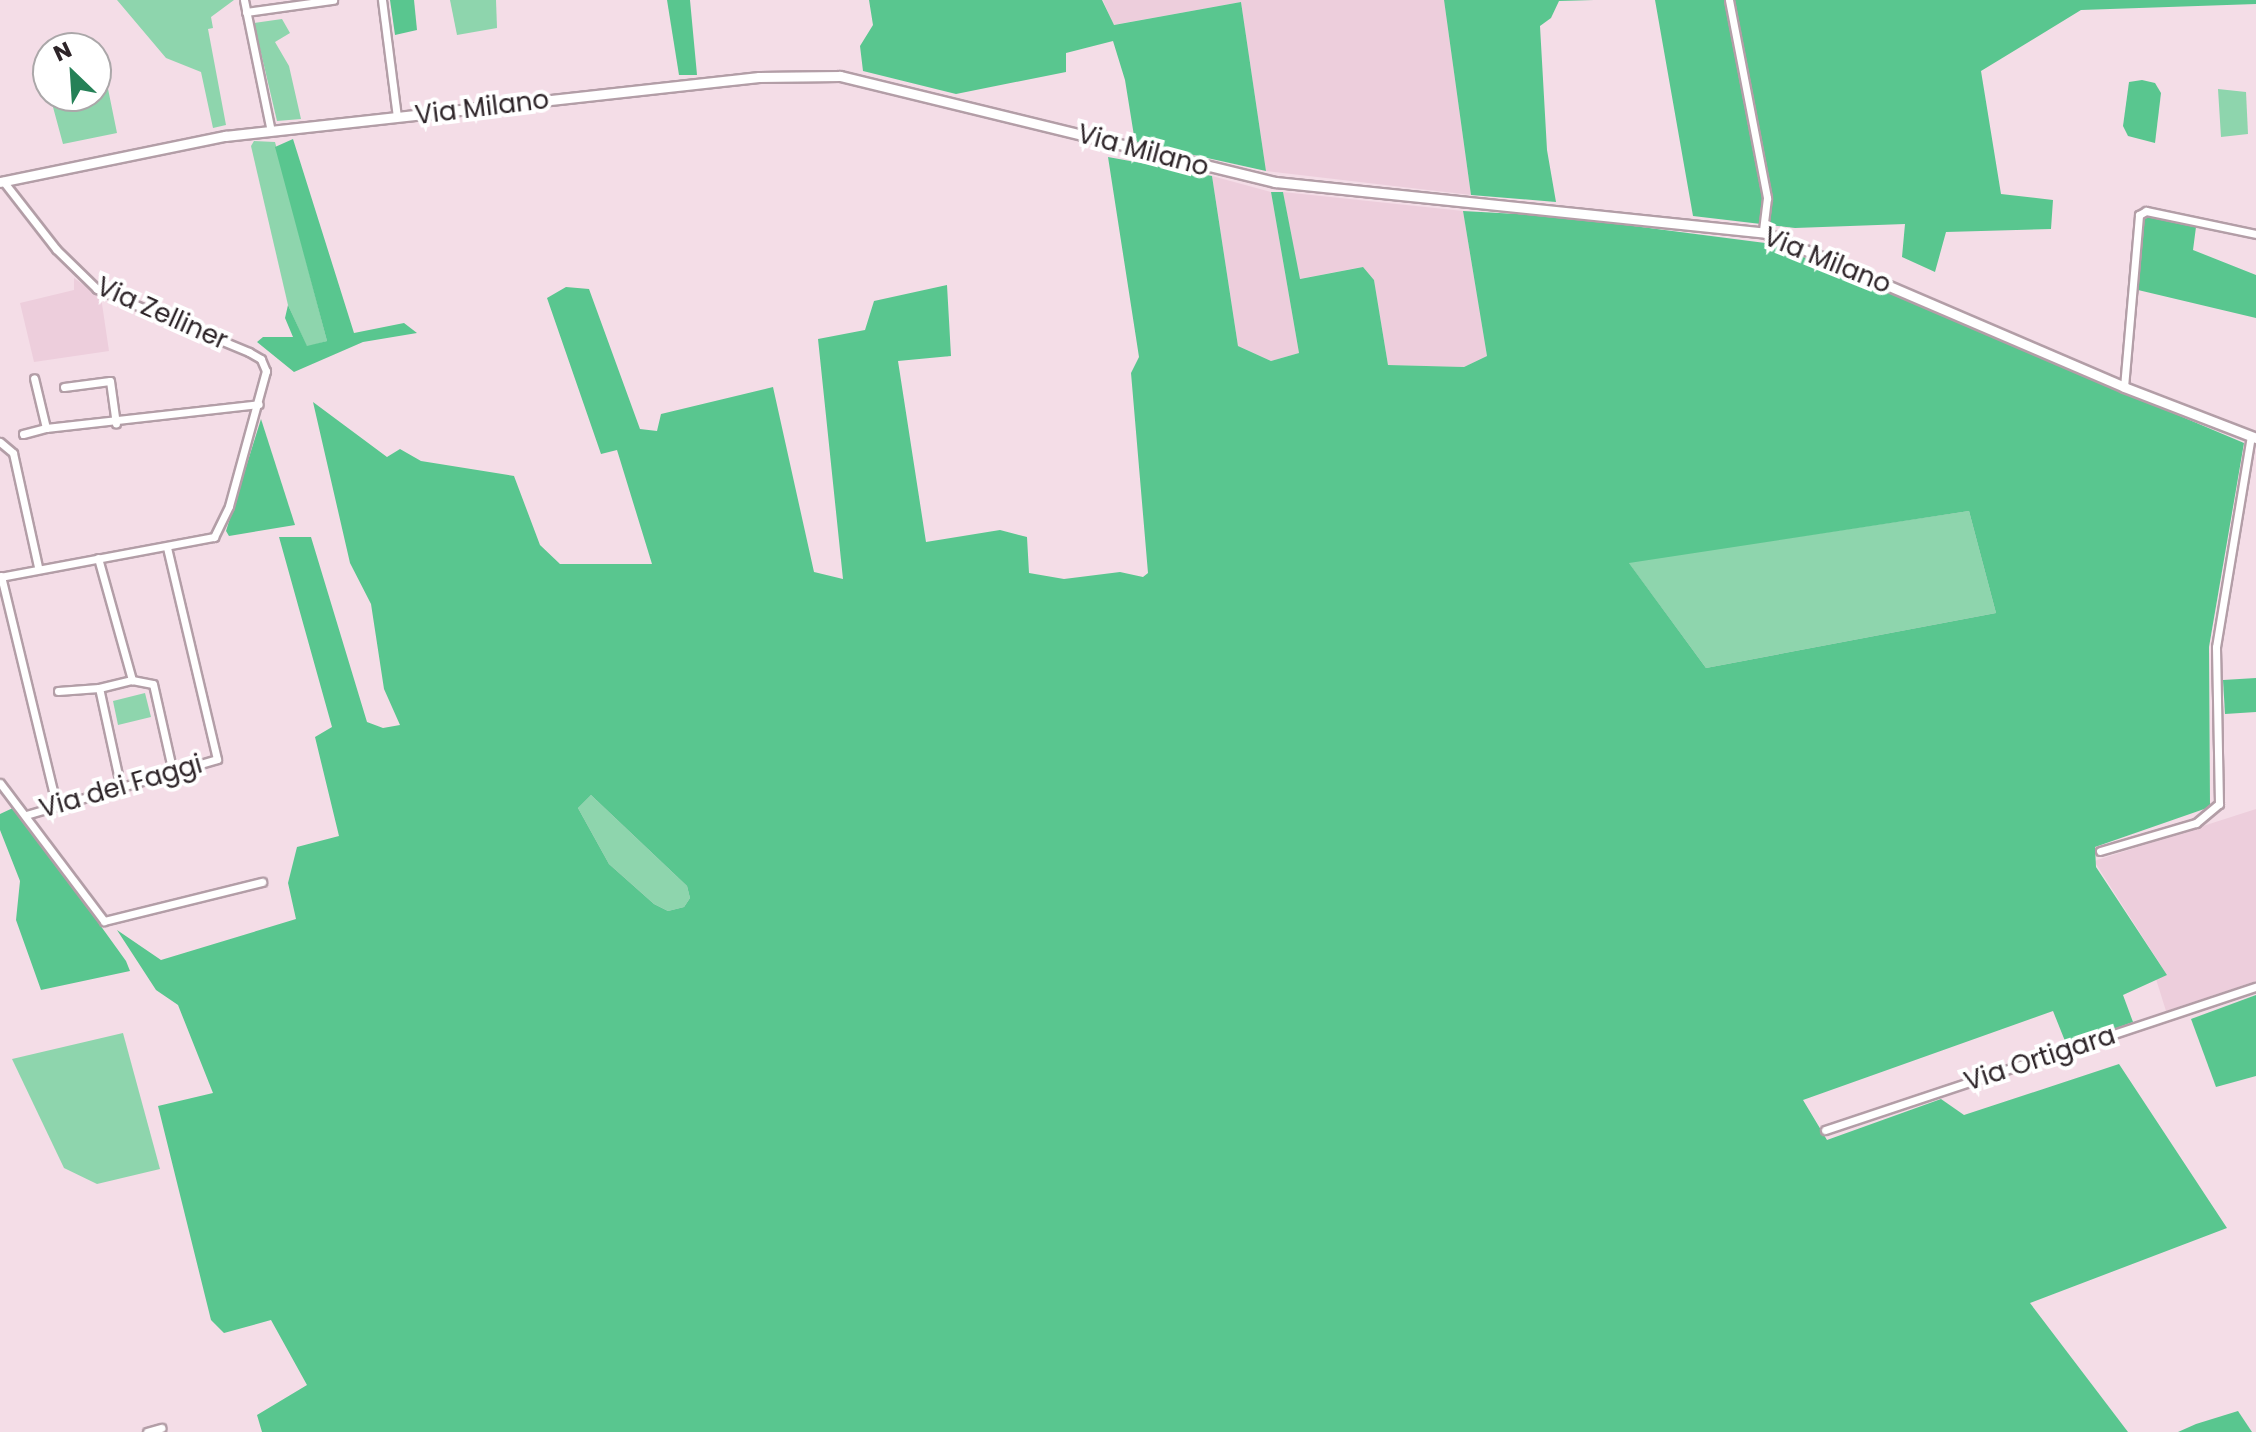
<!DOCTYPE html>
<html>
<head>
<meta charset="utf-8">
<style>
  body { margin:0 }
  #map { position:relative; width:2256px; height:1432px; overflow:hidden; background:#f4dde7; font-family:Poppins,sans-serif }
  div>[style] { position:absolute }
  .built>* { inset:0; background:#edcedc }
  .green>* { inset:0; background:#8ed5ad }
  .forest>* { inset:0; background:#59c68f }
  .roads { filter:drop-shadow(2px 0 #b39ea7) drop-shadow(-2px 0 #b39ea7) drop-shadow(0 2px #b39ea7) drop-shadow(0 -2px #b39ea7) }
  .minor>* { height:7px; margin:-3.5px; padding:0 3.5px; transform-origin:3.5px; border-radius:3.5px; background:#fff }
  .tertiary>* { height:9px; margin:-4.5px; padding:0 4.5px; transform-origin:4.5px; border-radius:4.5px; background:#fff }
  span { translate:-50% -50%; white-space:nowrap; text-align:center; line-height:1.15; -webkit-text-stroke:8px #fff; paint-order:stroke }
  .street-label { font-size:26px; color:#2d2428 }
  .north { position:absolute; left:32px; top:32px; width:80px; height:80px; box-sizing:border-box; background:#fff; border:2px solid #aba7a9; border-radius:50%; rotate:335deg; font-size:22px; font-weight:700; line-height:32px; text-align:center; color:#2d2428 }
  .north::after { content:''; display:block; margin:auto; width:28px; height:36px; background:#258157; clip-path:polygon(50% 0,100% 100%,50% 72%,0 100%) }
</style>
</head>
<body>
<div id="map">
  <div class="built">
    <i style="clip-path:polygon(1103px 0,1444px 0,1471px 195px,1266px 171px,1241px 2px,1113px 25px)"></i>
    <i style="clip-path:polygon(1212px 176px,1271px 192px,1299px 353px,1271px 361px,1238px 346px)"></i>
    <i style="clip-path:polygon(1283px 192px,1463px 211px,1487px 356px,1464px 367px,1388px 365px,1374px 280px,1362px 267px,1299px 279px)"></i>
    <i style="clip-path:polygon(74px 278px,101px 297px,109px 351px,34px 362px,20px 303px,74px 290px)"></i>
    <i style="clip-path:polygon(2256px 809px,2256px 981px,2166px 1011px,2156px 979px,2167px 975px,2094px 861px)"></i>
  </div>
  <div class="green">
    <i style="clip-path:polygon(117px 0,234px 0,211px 17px,213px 28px,208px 29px,226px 125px,213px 128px,201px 72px,166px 58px)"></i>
    <i style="clip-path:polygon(450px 0,496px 0,497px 28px,457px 35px)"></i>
    <i style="clip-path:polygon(282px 19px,290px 33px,275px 42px,289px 66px,301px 119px,277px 121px,254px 23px)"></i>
    <i style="clip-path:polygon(96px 70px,105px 74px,117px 133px,63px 144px,50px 96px,96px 96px)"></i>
    <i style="clip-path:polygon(2218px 89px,2246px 92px,2248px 134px,2221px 137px)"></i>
    <i style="clip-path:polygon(254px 141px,275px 142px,327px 341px,307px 347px,288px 305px,251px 146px)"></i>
    <i style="clip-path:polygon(1969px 511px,1996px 613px,1706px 668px,1628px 562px)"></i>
    <i style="clip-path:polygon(145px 693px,151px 717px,118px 725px,113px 701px)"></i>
    <i style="clip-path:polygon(591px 795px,687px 886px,690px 898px,684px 907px,668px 911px,654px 904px,609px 864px,578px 808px)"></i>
    <i style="clip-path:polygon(123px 1033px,160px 1169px,97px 1184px,64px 1168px,12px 1059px)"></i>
  </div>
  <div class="forest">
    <i style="clip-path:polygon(390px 0,414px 0,417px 30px,395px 35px)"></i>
    <i style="clip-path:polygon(667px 0,690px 0,697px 75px,679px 75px)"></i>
    <i style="clip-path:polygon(869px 0,1102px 0,1114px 25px,1241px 2px,1266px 171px,1135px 142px,1125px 80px,1113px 41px,1066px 53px,1066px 72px,956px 94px,863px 71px,860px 46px,873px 25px)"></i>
    <i style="clip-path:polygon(1444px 0,1594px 0,1559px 1px,1551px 18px,1540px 26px,1547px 150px,1556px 202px,1471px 195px)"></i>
    <i style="clip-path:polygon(1655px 0,2256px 0,2256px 4px,2081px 10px,1981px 71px,2001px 194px,2053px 200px,2051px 229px,1946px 232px,1935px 272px,1902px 257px,1905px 224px,1795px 228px,1693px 216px)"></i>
    <i style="clip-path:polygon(2142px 80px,2155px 83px,2161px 93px,2155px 143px,2128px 136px,2123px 126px,2129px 82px)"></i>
    <i style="clip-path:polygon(293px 139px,354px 333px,404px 323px,417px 333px,363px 342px,294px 372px,257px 342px,263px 337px,293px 337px,285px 318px,288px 305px,307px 346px,327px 341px,275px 147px)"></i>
    <i style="clip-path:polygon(evenodd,1108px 157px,1212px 176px,1238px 346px,1271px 361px,1299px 353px,1271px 192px,1283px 192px,1300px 279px,1363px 267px,1374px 280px,1388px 365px,1464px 367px,1487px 356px,1463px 211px,1556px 216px,1773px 244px,2244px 443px,2209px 647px,2210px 807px,2095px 847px,2096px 867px,2167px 975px,2123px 995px,2133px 1022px,2067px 1046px,2053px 1011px,1803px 1100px,1827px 1140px,1941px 1099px,1964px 1115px,2119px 1064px,2227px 1228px,2030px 1303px,2128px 1432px,262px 1432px,257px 1415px,307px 1385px,271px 1320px,224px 1333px,211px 1320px,158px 1106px,213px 1093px,178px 1005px,156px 990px,117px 930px,161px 960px,296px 919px,288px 883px,297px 847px,339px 836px,315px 737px,332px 727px,279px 537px,311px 537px,367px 722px,383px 728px,400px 725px,384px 689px,371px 604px,350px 563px,313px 402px,387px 457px,400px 449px,421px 461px,514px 476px,540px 545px,560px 564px,652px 564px,617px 450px,601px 454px,547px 298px,566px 287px,589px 289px,640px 429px,657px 431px,661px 414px,773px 387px,814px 572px,843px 579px,818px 339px,865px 330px,874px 301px,947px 285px,951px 356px,898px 361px,926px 542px,1000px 530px,1027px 537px,1029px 573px,1064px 579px,1120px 572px,1143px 577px,1148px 573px,1131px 373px,1139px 357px,1108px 157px,1969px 511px,1996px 613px,1706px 668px,1629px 563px,1969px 511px,1108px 157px,591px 795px,687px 886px,690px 898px,684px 907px,668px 911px,654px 904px,609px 864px,578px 808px,591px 795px)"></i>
    <i style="clip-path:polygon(2149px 214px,2196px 227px,2193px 250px,2256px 275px,2256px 318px,2138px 290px,2139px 221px)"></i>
    <i style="clip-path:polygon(261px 419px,295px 525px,229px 536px,226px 531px)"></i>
    <i style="clip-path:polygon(2256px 678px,2256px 712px,2225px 714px,2223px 680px)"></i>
    <i style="clip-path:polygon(15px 807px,126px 961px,130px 971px,41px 990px,16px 920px,20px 881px,0 830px,0 814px)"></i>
    <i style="clip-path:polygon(2256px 995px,2256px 1076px,2216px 1087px,2191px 1019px)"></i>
    <i style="clip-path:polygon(2238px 1411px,2252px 1432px,2178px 1432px,2196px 1424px)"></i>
  </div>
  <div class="roads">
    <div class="minor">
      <i style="left:244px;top:0;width:134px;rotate:78.4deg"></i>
      <i style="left:382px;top:0;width:118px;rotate:82.7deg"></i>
      <i style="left:1729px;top:0;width:202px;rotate:79.1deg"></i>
      <i style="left:1767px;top:198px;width:34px;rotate:97deg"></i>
      <i style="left:246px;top:12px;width:88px;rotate:-7.9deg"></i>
      <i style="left:64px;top:387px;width:46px;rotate:-7.4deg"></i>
      <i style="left:110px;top:381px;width:43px;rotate:82.1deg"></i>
      <i style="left:2124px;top:387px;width:173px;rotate:-85deg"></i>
      <i style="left:2139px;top:215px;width:8px;rotate:-30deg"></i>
      <i style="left:2146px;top:211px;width:112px;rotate:11.8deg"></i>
      <i style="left:46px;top:428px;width:214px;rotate:-6.4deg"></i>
      <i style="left:23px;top:434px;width:24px;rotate:-15deg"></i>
      <i style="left:46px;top:428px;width:51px;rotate:-103.5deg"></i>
      <i style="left:0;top:442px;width:17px;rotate:40deg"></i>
      <i style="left:13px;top:453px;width:117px;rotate:77.6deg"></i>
      <i style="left:98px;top:558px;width:127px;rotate:74.4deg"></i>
      <i style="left:1px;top:576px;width:235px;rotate:76.4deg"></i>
      <i style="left:0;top:577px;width:218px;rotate:-10.6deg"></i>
      <i style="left:214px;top:537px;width:34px;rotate:-64deg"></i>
      <i style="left:229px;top:506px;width:140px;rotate:-74.7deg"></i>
      <i style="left:266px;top:371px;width:13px;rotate:-113deg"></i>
      <i style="left:261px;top:359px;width:14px;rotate:-150deg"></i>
      <i style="left:249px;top:352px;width:165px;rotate:-157.5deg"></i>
      <i style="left:97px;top:289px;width:57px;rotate:-135.7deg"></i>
      <i style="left:56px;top:249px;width:86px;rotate:-127.9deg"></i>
      <i style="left:58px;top:691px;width:41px;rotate:-4.2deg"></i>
      <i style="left:0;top:783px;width:173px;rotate:53deg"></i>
      <i style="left:104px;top:921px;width:163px;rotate:-13.9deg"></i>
      <i style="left:120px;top:784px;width:98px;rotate:-102.3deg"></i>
      <i style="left:99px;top:688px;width:34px;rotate:-14deg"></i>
      <i style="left:132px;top:680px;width:21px;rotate:11deg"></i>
      <i style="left:153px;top:684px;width:86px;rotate:77.3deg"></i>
      <i style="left:26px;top:815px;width:199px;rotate:-16.3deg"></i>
      <i style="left:217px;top:759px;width:218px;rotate:-103.3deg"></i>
      <i style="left:2100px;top:851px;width:100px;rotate:-16.3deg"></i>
      <i style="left:2196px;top:823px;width:30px;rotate:-40deg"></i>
      <i style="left:2219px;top:804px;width:157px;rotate:-91.1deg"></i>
      <i style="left:2216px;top:647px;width:214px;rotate:-80.6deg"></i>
      <i style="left:1825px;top:1130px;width:454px;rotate:-18.4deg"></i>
      <i style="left:147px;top:1432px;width:15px;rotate:-16deg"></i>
    </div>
    <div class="tertiary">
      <i style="left:0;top:182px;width:230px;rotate:-11.6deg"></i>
      <i style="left:225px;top:136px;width:537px;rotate:-6.3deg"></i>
      <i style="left:759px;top:77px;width:81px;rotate:-0.7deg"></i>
      <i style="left:840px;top:76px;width:448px;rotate:13.7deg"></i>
      <i style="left:1275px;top:182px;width:491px;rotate:5.9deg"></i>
      <i style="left:1763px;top:232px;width:393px;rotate:23.2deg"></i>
      <i style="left:2124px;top:387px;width:142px;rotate:21.1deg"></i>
    </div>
  </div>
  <div class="street-label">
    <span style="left:482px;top:108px;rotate:-7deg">Via Milano</span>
    <span style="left:1143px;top:151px;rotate:15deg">Via Milano</span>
    <span style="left:1827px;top:261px;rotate:22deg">Via Milano</span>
    <span style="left:162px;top:314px;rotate:24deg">Via Zelliner</span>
    <span style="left:121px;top:787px;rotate:-16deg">Via dei Faggi</span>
    <span style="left:2040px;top:1059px;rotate:-18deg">Via Ortigara</span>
  </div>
  <div class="north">N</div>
</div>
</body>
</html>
